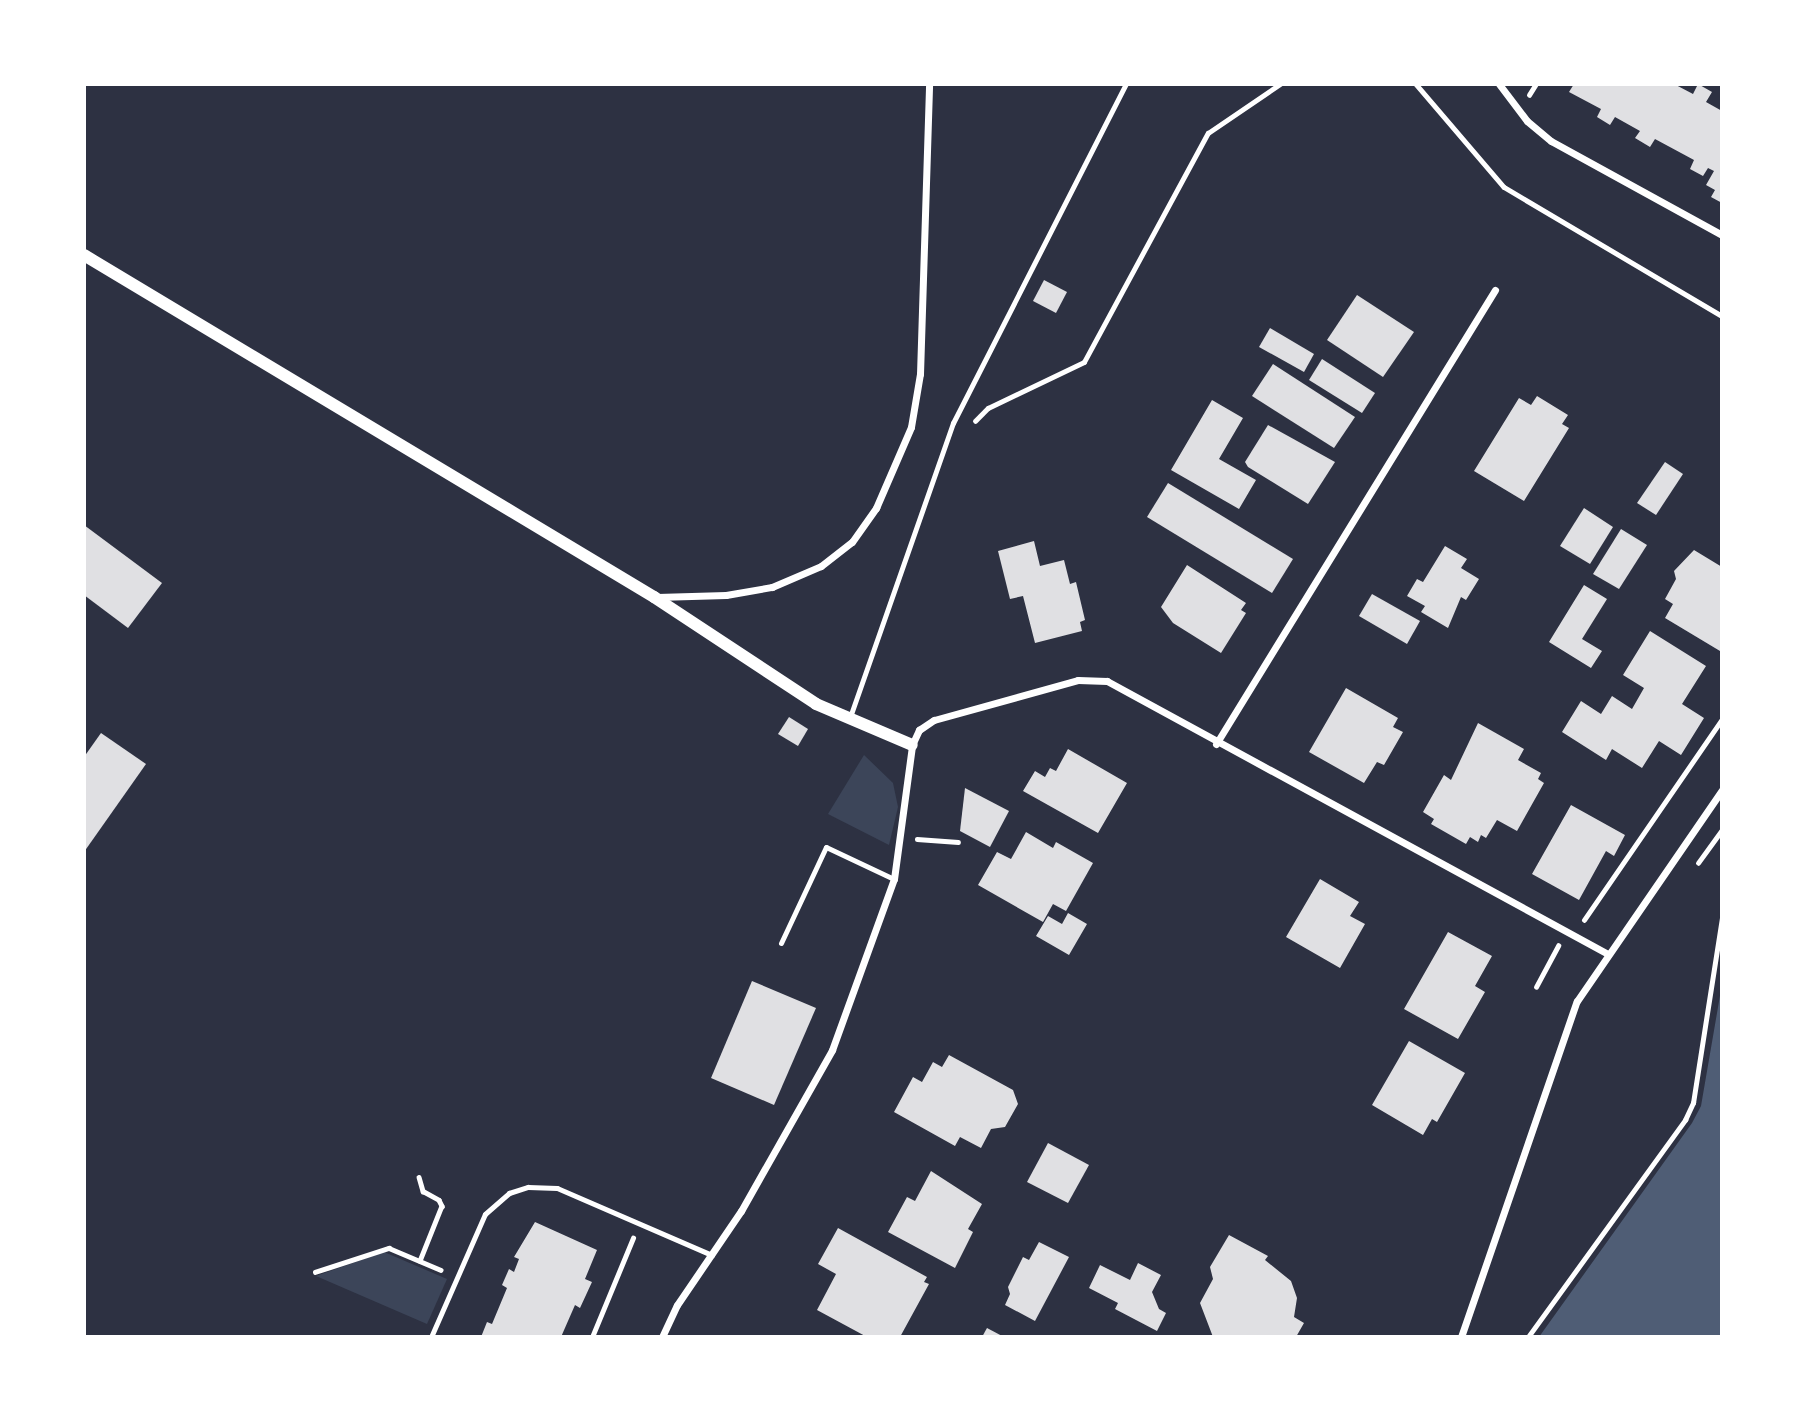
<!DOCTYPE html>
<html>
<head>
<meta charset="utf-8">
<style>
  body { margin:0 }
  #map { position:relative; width:1806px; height:1421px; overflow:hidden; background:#2d3142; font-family:"Work Sans",sans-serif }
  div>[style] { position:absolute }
  .green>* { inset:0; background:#3c4559 }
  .water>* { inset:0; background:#4f5d75 }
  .building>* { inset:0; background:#e0e0e3 }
  .path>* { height:4.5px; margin:-2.25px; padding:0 2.25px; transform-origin:2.25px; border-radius:2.25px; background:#fff }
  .service>* { height:5px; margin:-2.5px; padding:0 2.5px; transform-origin:2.5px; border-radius:2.5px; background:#fff }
  .minor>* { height:7px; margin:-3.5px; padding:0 3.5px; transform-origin:3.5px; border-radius:3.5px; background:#fff }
  .tertiary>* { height:12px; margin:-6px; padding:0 6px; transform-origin:6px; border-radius:6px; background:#fff }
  span { translate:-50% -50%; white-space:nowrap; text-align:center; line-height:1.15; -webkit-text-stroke:7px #fff; paint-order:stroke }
  .frame { position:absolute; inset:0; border:86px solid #fff; pointer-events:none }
</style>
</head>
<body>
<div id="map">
  <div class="green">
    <i style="clip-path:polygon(864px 755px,893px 783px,898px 807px,889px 845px,828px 814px)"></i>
    <i style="clip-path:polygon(384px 1252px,447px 1279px,427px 1324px,316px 1276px)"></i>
  </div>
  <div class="water">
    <i style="clip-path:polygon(1722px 984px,1722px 1337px,1539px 1337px,1692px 1123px,1701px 1106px)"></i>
  </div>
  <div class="building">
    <i style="clip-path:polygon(1574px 84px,1674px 84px,1693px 94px,1698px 84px,1712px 92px,1706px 102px,1722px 111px,1722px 203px,1711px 197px,1715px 190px,1706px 185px,1714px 171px,1708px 168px,1703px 176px,1690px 169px,1694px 160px,1655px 139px,1650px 147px,1635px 138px,1640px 131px,1615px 117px,1610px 125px,1597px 117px,1601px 109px,1569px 92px)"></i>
    <i style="clip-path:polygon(1044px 280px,1067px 292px,1056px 313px,1033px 301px)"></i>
    <i style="clip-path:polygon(1357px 295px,1414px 332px,1383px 377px,1327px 340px)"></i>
    <i style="clip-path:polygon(1270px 328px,1314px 354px,1304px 372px,1259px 347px)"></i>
    <i style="clip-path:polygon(1322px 359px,1375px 393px,1362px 413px,1309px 380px)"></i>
    <i style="clip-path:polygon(1273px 364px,1355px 417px,1334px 448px,1252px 396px)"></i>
    <i style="clip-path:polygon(1537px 396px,1568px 415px,1562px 424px,1569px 428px,1524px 501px,1474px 471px,1519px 398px,1531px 405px)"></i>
    <i style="clip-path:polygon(1212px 400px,1243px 418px,1219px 459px,1256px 480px,1239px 509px,1171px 470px)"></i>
    <i style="clip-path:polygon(1268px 425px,1335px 462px,1308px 504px,1248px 467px,1245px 462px)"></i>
    <i style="clip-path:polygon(1665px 462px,1683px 474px,1656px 515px,1637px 503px)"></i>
    <i style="clip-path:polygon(1168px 483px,1293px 559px,1272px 593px,1147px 517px)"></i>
    <i style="clip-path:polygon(1584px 508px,1613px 527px,1590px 564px,1560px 546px)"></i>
    <i style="clip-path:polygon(84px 525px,162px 583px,128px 628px,84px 595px)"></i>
    <i style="clip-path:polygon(1621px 529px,1647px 545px,1619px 589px,1593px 574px)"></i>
    <i style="clip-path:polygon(1034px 541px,1040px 566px,1064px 560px,1070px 584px,1076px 582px,1085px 620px,1080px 622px,1082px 631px,1035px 643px,1023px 596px,1010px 599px,998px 551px)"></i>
    <i style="clip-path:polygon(1445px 546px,1467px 559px,1461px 568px,1479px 579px,1466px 600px,1461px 597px,1448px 628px,1421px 612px,1425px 606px,1407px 596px,1417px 579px,1423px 582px)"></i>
    <i style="clip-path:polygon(1694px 550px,1722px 567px,1720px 651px,1665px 618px,1673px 604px,1665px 599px,1676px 579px,1674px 571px)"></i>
    <i style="clip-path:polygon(1187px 565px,1246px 603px,1241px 610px,1246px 613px,1221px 653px,1173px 623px,1161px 607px)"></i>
    <i style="clip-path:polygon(1584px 585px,1607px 599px,1582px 639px,1602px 651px,1591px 668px,1549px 642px)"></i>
    <i style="clip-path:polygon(1372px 594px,1420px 621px,1407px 644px,1359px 616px)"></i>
    <i style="clip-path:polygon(1650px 631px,1706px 666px,1682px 704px,1704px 718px,1681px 755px,1659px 741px,1642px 768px,1612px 749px,1606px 760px,1562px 732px,1581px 701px,1601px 714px,1612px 696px,1632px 709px,1644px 688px,1623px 675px)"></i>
    <i style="clip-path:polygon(1346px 688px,1398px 718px,1393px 727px,1403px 732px,1384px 765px,1377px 762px,1364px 783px,1309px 752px)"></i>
    <i style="clip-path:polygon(789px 717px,808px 729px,798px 746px,778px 734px)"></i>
    <i style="clip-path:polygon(1478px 723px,1524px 749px,1518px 760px,1541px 773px,1538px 779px,1544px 783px,1517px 831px,1497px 820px,1486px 838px,1481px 835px,1478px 842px,1470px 837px,1466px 844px,1431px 824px,1434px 819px,1423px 812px,1444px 775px,1451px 780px)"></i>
    <i style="clip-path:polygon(101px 733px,146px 764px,84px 852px,84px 757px)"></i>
    <i style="clip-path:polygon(1068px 749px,1127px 783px,1098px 833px,1023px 791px,1035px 771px,1045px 777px,1050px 768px,1056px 771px)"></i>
    <i style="clip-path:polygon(965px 788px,1009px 811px,990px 847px,960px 831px)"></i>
    <i style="clip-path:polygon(1571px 805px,1625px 835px,1614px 856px,1606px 851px,1579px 900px,1532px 874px)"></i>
    <i style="clip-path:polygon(1026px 832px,1053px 848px,1056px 842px,1093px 863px,1066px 911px,1053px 904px,1043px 922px,978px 885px,997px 852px,1011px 859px)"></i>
    <i style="clip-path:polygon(1320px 879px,1359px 902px,1350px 916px,1365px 924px,1340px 968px,1286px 937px)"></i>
    <i style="clip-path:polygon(1068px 913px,1087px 924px,1069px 955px,1036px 936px,1048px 916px,1062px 924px)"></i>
    <i style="clip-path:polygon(1448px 932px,1492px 956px,1475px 986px,1485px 992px,1458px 1039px,1404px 1009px)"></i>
    <i style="clip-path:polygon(752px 981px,816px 1008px,774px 1105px,711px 1078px)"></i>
    <i style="clip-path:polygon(1409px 1041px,1465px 1073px,1437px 1122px,1432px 1119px,1423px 1135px,1372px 1105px)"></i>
    <i style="clip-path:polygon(949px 1055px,1013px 1090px,1018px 1104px,1005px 1127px,991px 1129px,981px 1148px,960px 1137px,955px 1146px,894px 1112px,913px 1077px,922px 1082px,933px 1062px,942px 1067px)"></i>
    <i style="clip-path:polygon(1048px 1143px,1089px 1165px,1068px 1203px,1027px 1182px)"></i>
    <i style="clip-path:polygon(931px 1171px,982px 1204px,968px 1229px,973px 1232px,955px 1268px,888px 1232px,907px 1197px,915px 1201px)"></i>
    <i style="clip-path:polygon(535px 1222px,597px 1250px,585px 1279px,592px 1282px,580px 1308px,575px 1305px,561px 1337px,481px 1337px,487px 1322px,492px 1324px,507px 1288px,502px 1285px,509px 1269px,514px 1272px,519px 1259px,514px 1257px)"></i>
    <i style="clip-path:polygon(838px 1228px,927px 1277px,924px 1282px,929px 1284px,900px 1337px,867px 1337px,817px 1310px,836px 1274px,818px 1264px)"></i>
    <i style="clip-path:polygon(1229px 1235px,1268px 1256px,1265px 1260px,1291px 1281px,1297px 1298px,1294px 1317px,1304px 1323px,1296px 1337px,1213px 1337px,1200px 1303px,1213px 1279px,1210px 1267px)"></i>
    <i style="clip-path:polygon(1039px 1242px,1069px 1257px,1035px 1321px,1005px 1305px,1010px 1294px,1008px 1287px,1023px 1257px,1029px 1260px)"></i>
    <i style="clip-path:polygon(1138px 1263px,1161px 1275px,1152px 1292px,1159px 1309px,1166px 1313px,1157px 1331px,1115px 1309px,1118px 1303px,1089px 1288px,1100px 1265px,1130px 1280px)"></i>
    <i style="clip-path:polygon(987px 1328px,1004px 1337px,982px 1337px)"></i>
  </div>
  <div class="path">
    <i style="left:1416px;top:84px;width:135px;rotate:49.5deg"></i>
    <i style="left:1504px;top:187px;width:253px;rotate:30.6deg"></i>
    <i style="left:1529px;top:95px;width:13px;rotate:-58deg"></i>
    <i style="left:975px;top:421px;width:18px;rotate:-45deg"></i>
    <i style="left:988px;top:408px;width:106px;rotate:-25.6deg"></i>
    <i style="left:1084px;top:362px;width:260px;rotate:-61.6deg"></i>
    <i style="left:1208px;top:133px;width:87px;rotate:-34.2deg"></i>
    <i style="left:917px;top:839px;width:41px;rotate:4.2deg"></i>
    <i style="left:1698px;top:863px;width:41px;rotate:-54deg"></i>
    <i style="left:1584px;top:920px;width:244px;rotate:-55.5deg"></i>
    <i style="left:1536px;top:987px;width:47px;rotate:-61.8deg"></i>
    <i style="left:419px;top:1177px;width:15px;rotate:74deg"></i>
    <i style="left:423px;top:1191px;width:18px;rotate:29deg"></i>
    <i style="left:439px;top:1200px;width:7px;rotate:63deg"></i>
    <i style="left:442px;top:1206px;width:59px;rotate:111.8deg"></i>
    <i style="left:315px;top:1272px;width:78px;rotate:-18deg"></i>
    <i style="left:389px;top:1248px;width:56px;rotate:22.9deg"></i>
    <i style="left:592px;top:1337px;width:107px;rotate:-67.5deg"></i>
    <i style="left:1528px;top:1337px;width:268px;rotate:-54.1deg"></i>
    <i style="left:1685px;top:1120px;width:19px;rotate:-65deg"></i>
    <i style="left:1693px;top:1103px;width:188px;rotate:-81.1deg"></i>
  </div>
  <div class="service">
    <i style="left:850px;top:717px;width:312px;rotate:-70.7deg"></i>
    <i style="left:953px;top:423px;width:381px;rotate:-63deg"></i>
    <i style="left:781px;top:943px;width:106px;rotate:-64.9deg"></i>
    <i style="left:826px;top:847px;width:75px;rotate:25.2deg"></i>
    <i style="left:431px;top:1337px;width:134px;rotate:-66.3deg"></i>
    <i style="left:485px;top:1214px;width:32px;rotate:-41deg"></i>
    <i style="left:509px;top:1193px;width:20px;rotate:-18deg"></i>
    <i style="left:528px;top:1187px;width:29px;rotate:2deg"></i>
    <i style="left:557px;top:1188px;width:169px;rotate:23.4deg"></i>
  </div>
  <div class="minor">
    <i style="left:1499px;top:84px;width:46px;rotate:52.9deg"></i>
    <i style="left:1527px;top:121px;width:31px;rotate:40deg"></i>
    <i style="left:1551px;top:141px;width:195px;rotate:28.8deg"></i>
    <i style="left:657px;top:597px;width:69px;rotate:-1.7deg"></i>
    <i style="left:726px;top:595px;width:47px;rotate:-9.9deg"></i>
    <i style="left:772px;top:587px;width:53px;rotate:-23.2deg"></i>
    <i style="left:821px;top:566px;width:39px;rotate:-38deg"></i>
    <i style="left:852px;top:542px;width:42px;rotate:-54.8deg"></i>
    <i style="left:876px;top:508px;width:88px;rotate:-66.6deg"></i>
    <i style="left:911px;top:427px;width:54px;rotate:-80.4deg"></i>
    <i style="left:920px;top:374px;width:290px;rotate:-88.2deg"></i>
    <i style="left:1216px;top:744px;width:533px;rotate:-58.43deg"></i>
    <i style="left:662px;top:1337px;width:35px;rotate:-65deg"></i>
    <i style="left:677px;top:1305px;width:114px;rotate:-55.8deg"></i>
    <i style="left:741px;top:1211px;width:185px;rotate:-60.5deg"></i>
    <i style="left:832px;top:1050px;width:182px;rotate:-70.1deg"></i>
    <i style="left:894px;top:879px;width:135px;rotate:-82.3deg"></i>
    <i style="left:912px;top:745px;width:17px;rotate:-65deg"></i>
    <i style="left:919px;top:730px;width:18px;rotate:-34deg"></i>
    <i style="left:934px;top:720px;width:149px;rotate:-15.5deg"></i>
    <i style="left:1078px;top:680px;width:29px;rotate:2deg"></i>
    <i style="left:1107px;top:681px;width:571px;rotate:28.59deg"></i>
    <i style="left:1461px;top:1337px;width:355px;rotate:-71deg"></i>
    <i style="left:1577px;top:1001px;width:256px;rotate:-55.5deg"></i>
  </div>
  <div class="tertiary">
    <i style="left:84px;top:255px;width:665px;rotate:30.96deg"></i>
    <i style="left:654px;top:597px;width:194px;rotate:33.4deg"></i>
    <i style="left:816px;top:704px;width:104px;rotate:23.1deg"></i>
  </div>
  <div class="frame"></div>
</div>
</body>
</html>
